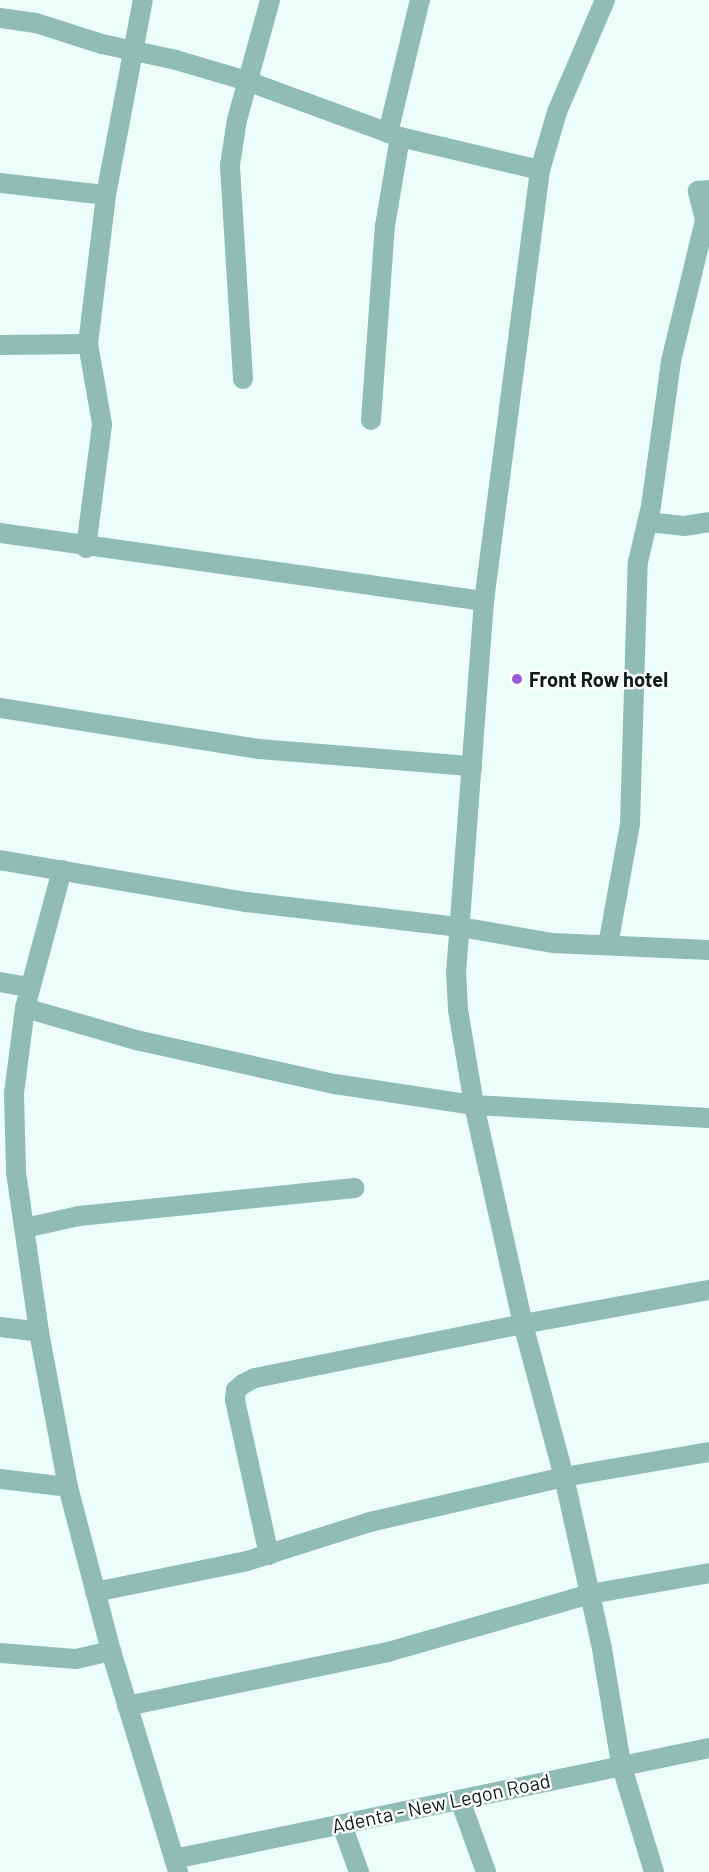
<!DOCTYPE html>
<html>
<head>
<meta charset="utf-8">
<style>
  body { margin:0 }
  #map { position:relative; width:709px; height:1872px; overflow:hidden; background:#ecfefa; font-family:Barlow,sans-serif }
  div>[style] { position:absolute }
  .minor>* { height:20px; margin:-10px; padding:0 10px; transform-origin:10px; border-radius:10px; background:#91bcb4 }
  .dots>* { width:16px; height:16px; translate:-50% -50%; box-sizing:border-box; border:3px solid #fff; border-radius:50% }
  span { translate:-50% -50%; white-space:nowrap; text-align:center; line-height:1.15; -webkit-text-stroke:5px #fff; paint-order:stroke }
  .poi-label { font-size:20px; color:#0c1d1b; font-weight:700 }
  .left { translate:0 -50%; text-align:left }
  .street-label { font-size:20px; color:#0c1d1b }
</style>
</head>
<body>
<div id="map">
  <div class="minor">
    <i style="left:605px;top:0;width:122px;rotate:113.2deg"></i>
    <i style="left:557px;top:112px;width:60px;rotate:106.3deg"></i>
    <i style="left:540px;top:170px;width:435px;rotate:97.4deg"></i>
    <i style="left:484px;top:601px;width:371px;rotate:94.3deg"></i>
    <i style="left:456px;top:971px;width:39px;rotate:87deg"></i>
    <i style="left:458px;top:1010px;width:96px;rotate:80.4deg"></i>
    <i style="left:474px;top:1105px;width:224px;rotate:77.4deg"></i>
    <i style="left:523px;top:1324px;width:158px;rotate:75deg"></i>
    <i style="left:564px;top:1477px;width:176px;rotate:77.5deg"></i>
    <i style="left:602px;top:1649px;width:117px;rotate:80.6deg"></i>
    <i style="left:621px;top:1764px;width:113px;rotate:73deg"></i>
    <i style="left:0;top:18px;width:36px;rotate:8deg"></i>
    <i style="left:36px;top:23px;width:69px;rotate:17.7deg"></i>
    <i style="left:102px;top:44px;width:76px;rotate:12.2deg"></i>
    <i style="left:176px;top:60px;width:74px;rotate:16.5deg"></i>
    <i style="left:247px;top:81px;width:163px;rotate:20.1deg"></i>
    <i style="left:400px;top:137px;width:144px;rotate:13.3deg"></i>
    <i style="left:388px;top:133px;width:137px;rotate:-76.5deg"></i>
    <i style="left:0;top:183px;width:107px;rotate:6.5deg"></i>
    <i style="left:0;top:345px;width:88px;rotate:-0.7deg"></i>
    <i style="left:243px;top:379px;width:214px;rotate:-93.5deg"></i>
    <i style="left:230px;top:165px;width:46px;rotate:-81.2deg"></i>
    <i style="left:237px;top:120px;width:124px;rotate:-74.6deg"></i>
    <i style="left:371px;top:420px;width:195px;rotate:-85.9deg"></i>
    <i style="left:385px;top:226px;width:90px;rotate:-80.4deg"></i>
    <i style="left:647px;top:522px;width:37px;rotate:6deg"></i>
    <i style="left:684px;top:526px;width:25px;rotate:-9deg"></i>
    <i style="left:0;top:533px;width:489px;rotate:8deg"></i>
    <i style="left:86px;top:548px;width:125px;rotate:-82.6deg"></i>
    <i style="left:102px;top:424px;width:81px;rotate:-99.9deg"></i>
    <i style="left:88px;top:344px;width:150px;rotate:-83.1deg"></i>
    <i style="left:106px;top:195px;width:198px;rotate:-79.3deg"></i>
    <i style="left:0;top:708px;width:262px;rotate:9deg"></i>
    <i style="left:259px;top:749px;width:214px;rotate:4.6deg"></i>
    <i style="left:0;top:860px;width:250px;rotate:9.7deg"></i>
    <i style="left:246px;top:902px;width:215px;rotate:6.7deg"></i>
    <i style="left:460px;top:927px;width:94px;rotate:9.8deg"></i>
    <i style="left:553px;top:943px;width:156px;rotate:2.6deg"></i>
    <i style="left:62px;top:870px;width:143px;rotate:105deg"></i>
    <i style="left:25px;top:1008px;width:87px;rotate:97.3deg"></i>
    <i style="left:14px;top:1094px;width:78px;rotate:88.5deg"></i>
    <i style="left:16px;top:1172px;width:162px;rotate:81.8deg"></i>
    <i style="left:39px;top:1332px;width:158px;rotate:79.4deg"></i>
    <i style="left:68px;top:1487px;width:170px;rotate:75.3deg"></i>
    <i style="left:111px;top:1651px;width:231px;rotate:73.1deg"></i>
    <i style="left:608px;top:945px;width:123px;rotate:-79.7deg"></i>
    <i style="left:630px;top:824px;width:262px;rotate:-88.3deg"></i>
    <i style="left:638px;top:562px;width:57px;rotate:-76.9deg"></i>
    <i style="left:651px;top:506px;width:146px;rotate:-82.1deg"></i>
    <i style="left:671px;top:361px;width:145px;rotate:-76.4deg"></i>
    <i style="left:705px;top:220px;width:30px;rotate:-104deg"></i>
    <i style="left:698px;top:191px;width:11px;rotate:-5deg"></i>
    <i style="left:0;top:982px;width:29px;rotate:10deg"></i>
    <i style="left:25px;top:1008px;width:116px;rotate:16.1deg"></i>
    <i style="left:136px;top:1040px;width:204px;rotate:12.5deg"></i>
    <i style="left:335px;top:1084px;width:141px;rotate:8.6deg"></i>
    <i style="left:474px;top:1105px;width:235px;rotate:3.2deg"></i>
    <i style="left:25px;top:1228px;width:55px;rotate:-12.5deg"></i>
    <i style="left:79px;top:1216px;width:277px;rotate:-5.8deg"></i>
    <i style="left:0;top:1327px;width:39px;rotate:7deg"></i>
    <i style="left:0;top:1479px;width:68px;rotate:6.7deg"></i>
    <i style="left:269px;top:1555px;width:159px;rotate:-102.4deg"></i>
    <i style="left:235px;top:1400px;width:10px;rotate:-84deg"></i>
    <i style="left:236px;top:1390px;width:9px;rotate:-41deg"></i>
    <i style="left:243px;top:1384px;width:13px;rotate:-27deg"></i>
    <i style="left:255px;top:1378px;width:273px;rotate:-11.4deg"></i>
    <i style="left:523px;top:1324px;width:189px;rotate:-10.4deg"></i>
    <i style="left:95px;top:1592px;width:155px;rotate:-11.5deg"></i>
    <i style="left:247px;top:1561px;width:129px;rotate:-17.6deg"></i>
    <i style="left:370px;top:1522px;width:199px;rotate:-13.1deg"></i>
    <i style="left:564px;top:1477px;width:147px;rotate:-9.8deg"></i>
    <i style="left:0;top:1653px;width:76px;rotate:4.5deg"></i>
    <i style="left:76px;top:1659px;width:36px;rotate:-13deg"></i>
    <i style="left:127px;top:1706px;width:267px;rotate:-11.7deg"></i>
    <i style="left:388px;top:1652px;width:210px;rotate:-16deg"></i>
    <i style="left:590px;top:1594px;width:121px;rotate:-10deg"></i>
    <i style="left:460px;top:1800px;width:77px;rotate:70.1deg"></i>
    <i style="left:342px;top:1825px;width:50px;rotate:70.1deg"></i>
    <i style="left:174px;top:1859px;width:546px;rotate:-11.72deg"></i>
  </div>
  <div class="dots">
    <i style="left:517px;top:679px;background:#985dd4"></i>
  </div>
  <div class="poi-label">
    <span class="left" style="left:529px;top:679px">Front Row hotel</span>
  </div>
  <div class="street-label">
    <span style="left:441px;top:1803px;rotate:-12deg">Adenta - New Legon Road</span>
  </div>
</div>
</body>
</html>
